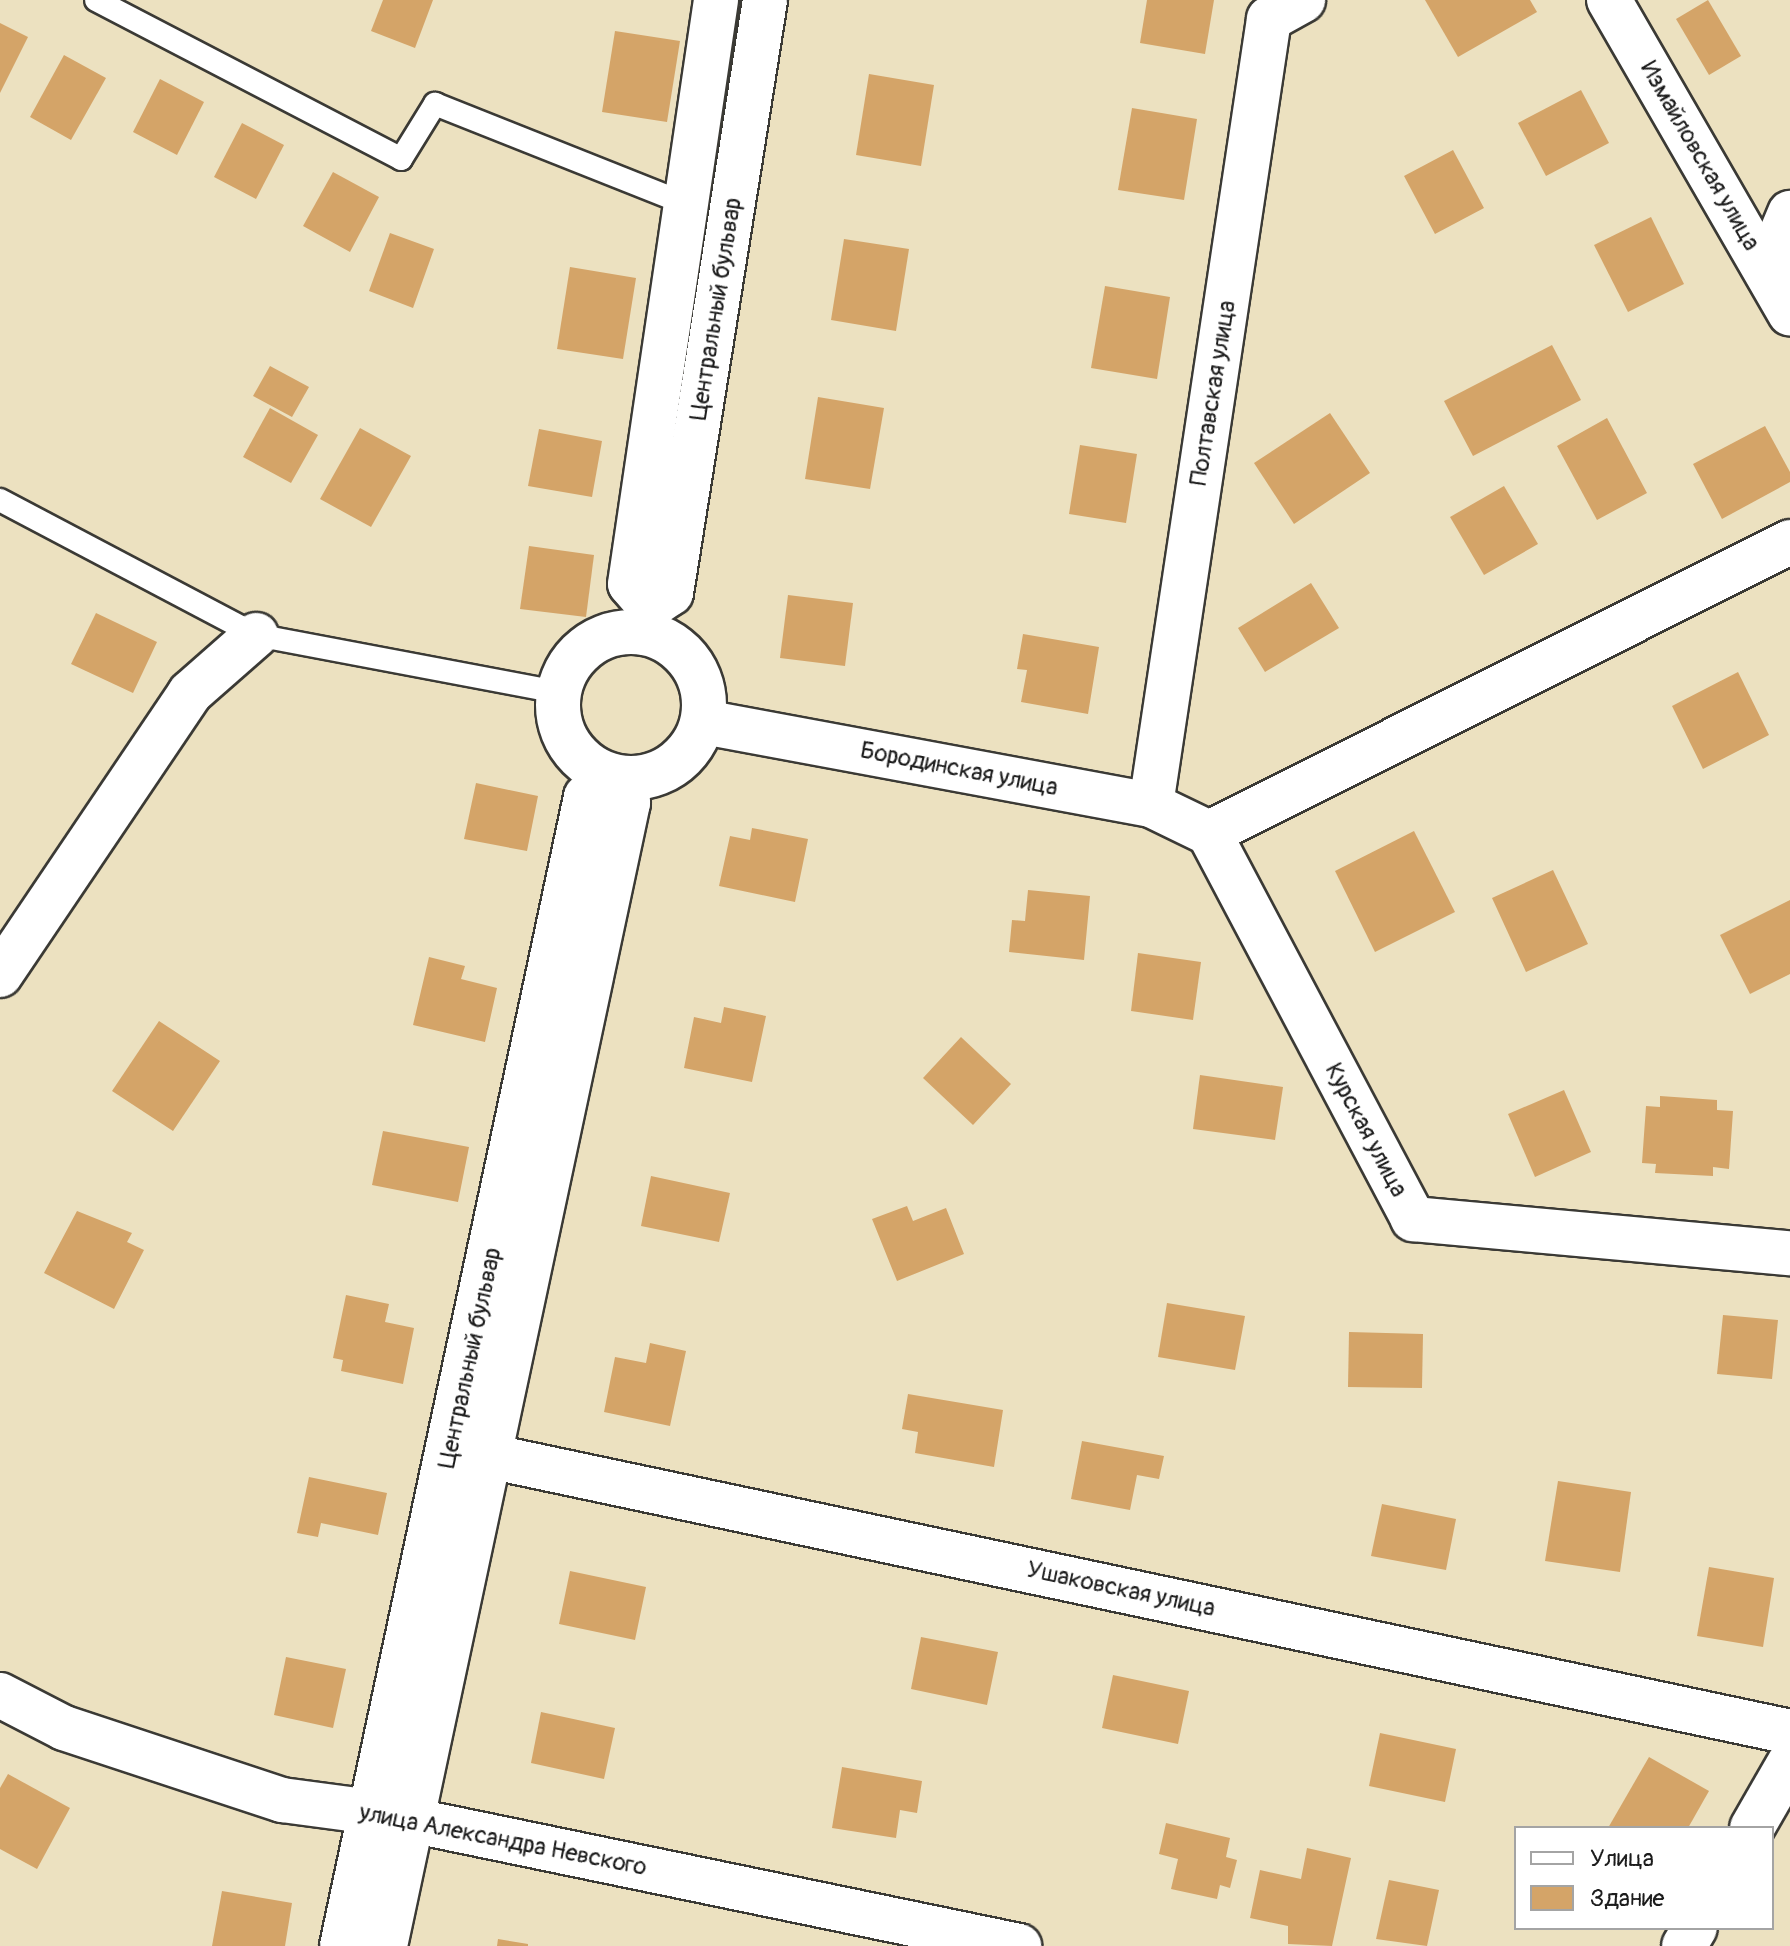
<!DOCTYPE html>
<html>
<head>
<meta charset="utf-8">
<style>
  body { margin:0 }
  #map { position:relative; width:1790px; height:1946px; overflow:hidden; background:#ece1c0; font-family:Pangolin,sans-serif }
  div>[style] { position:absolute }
  .building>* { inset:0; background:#d4a468 }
  .roads { filter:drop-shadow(2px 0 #3b3a35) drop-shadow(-2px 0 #3b3a35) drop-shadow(0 2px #3b3a35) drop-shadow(0 -2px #3b3a35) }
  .lane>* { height:22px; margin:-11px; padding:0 11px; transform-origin:11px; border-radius:11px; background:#fff }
  .street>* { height:44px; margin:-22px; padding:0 22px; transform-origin:22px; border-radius:22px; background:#fff }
  .street>.ring { margin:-22px; padding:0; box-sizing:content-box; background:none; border:44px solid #fff; border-radius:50% }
  span { translate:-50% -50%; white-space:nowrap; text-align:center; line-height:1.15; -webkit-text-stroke:6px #fff; paint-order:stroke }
  .street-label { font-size:24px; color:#1c1c1c }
  .legend { position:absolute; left:1514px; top:1826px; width:260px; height:104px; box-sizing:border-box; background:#fff; border:2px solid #a4a4a4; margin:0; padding:10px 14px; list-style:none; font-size:24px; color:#1c1c1c }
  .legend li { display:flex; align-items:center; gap:16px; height:40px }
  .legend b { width:40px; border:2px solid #a4a4a4 }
</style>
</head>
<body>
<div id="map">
  <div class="building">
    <i style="clip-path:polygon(383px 0,433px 0,415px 48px,371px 31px)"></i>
    <i style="clip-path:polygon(1147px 0,1214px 0,1205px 54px,1140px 43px)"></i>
    <i style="clip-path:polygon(1425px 0,1530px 0,1537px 12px,1458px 57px)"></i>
    <i style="clip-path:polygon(1708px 0,1741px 56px,1709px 75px,1676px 19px)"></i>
    <i style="clip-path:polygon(0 23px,28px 37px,0 93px)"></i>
    <i style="clip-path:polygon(615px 31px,680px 41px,667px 122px,602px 112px)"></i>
    <i style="clip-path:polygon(64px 55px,106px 78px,71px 140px,30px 117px)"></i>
    <i style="clip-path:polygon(869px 74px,934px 85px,921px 166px,856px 155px)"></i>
    <i style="clip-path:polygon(160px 79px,204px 102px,177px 155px,133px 132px)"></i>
    <i style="clip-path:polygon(1581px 90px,1609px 143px,1546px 176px,1518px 123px)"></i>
    <i style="clip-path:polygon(1132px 108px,1197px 119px,1184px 200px,1118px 190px)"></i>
    <i style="clip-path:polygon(242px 123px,284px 145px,256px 199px,214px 177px)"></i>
    <i style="clip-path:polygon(1453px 150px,1484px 208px,1435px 234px,1404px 176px)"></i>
    <i style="clip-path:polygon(333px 172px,379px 197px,350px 252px,303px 226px)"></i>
    <i style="clip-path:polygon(1651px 217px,1684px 284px,1628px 312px,1594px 245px)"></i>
    <i style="clip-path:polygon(390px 233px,434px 249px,413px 308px,369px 291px)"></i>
    <i style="clip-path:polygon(844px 239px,909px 249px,896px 331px,831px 320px)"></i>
    <i style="clip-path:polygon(570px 267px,636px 278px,623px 359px,557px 349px)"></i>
    <i style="clip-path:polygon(1105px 286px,1170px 297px,1157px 379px,1091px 368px)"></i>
    <i style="clip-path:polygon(1552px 345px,1581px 400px,1473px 456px,1444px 401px)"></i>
    <i style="clip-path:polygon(270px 366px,309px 387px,292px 417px,253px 396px)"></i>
    <i style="clip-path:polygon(818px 397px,884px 408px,870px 489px,805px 479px)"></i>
    <i style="clip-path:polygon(270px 408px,318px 435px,291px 483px,243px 457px)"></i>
    <i style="clip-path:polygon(1330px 413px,1370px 473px,1294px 524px,1254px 463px)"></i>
    <i style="clip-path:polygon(1607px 418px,1647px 493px,1597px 520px,1557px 446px)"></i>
    <i style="clip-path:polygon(1765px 426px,1790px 472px,1790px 482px,1722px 519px,1693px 464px)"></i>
    <i style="clip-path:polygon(360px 428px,411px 456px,371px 527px,320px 499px)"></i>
    <i style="clip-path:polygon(539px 429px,602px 441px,592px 497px,528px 486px)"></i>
    <i style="clip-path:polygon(1080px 445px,1137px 454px,1126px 523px,1069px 514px)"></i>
    <i style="clip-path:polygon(1504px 486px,1538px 544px,1484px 575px,1450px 517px)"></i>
    <i style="clip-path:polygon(529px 546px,594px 555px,586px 617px,520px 609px)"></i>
    <i style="clip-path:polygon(1311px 583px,1339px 628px,1265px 672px,1238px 628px)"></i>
    <i style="clip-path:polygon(788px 595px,853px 603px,845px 666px,780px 658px)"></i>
    <i style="clip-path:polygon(96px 613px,157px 642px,133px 693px,71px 664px)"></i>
    <i style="clip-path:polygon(1023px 634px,1099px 647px,1088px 714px,1021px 702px,1027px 670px,1017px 669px)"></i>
    <i style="clip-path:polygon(1738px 672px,1769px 735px,1703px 769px,1672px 706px)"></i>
    <i style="clip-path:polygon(476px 783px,538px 796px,527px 851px,464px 839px)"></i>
    <i style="clip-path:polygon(752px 828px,808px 839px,795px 902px,719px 886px,730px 836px,750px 840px)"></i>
    <i style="clip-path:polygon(1414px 831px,1455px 912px,1375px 952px,1335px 871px)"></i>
    <i style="clip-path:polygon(1553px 870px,1588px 944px,1526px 972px,1492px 898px)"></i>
    <i style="clip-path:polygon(1028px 890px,1090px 896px,1084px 960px,1009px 952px,1012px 920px,1025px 921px)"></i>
    <i style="clip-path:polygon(1790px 900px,1790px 974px,1750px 994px,1720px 935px)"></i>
    <i style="clip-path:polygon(1138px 953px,1201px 962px,1193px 1020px,1131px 1011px)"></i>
    <i style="clip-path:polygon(429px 957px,465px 966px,461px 979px,497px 988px,485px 1042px,413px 1025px)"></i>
    <i style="clip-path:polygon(724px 1007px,766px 1016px,752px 1082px,684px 1068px,694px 1017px,721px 1023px)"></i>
    <i style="clip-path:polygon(159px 1021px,220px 1061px,173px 1131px,112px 1091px)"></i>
    <i style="clip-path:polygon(961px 1037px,1011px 1084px,973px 1125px,923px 1078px)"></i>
    <i style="clip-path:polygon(1200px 1075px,1283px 1087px,1275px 1140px,1193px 1129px)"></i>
    <i style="clip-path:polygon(1564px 1090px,1591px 1152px,1535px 1177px,1508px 1114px)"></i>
    <i style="clip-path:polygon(1660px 1096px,1717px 1100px,1717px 1110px,1733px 1111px,1729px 1169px,1713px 1167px,1713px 1176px,1655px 1173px,1656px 1164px,1642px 1163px,1646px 1106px,1660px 1107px)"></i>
    <i style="clip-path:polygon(383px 1131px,469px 1147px,458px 1202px,372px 1185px)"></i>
    <i style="clip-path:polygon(651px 1176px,730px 1193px,719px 1242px,641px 1226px)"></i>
    <i style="clip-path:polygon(907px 1206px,913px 1221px,946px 1208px,964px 1254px,897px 1281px,872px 1219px)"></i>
    <i style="clip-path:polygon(77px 1211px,132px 1233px,127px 1242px,144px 1250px,114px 1309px,44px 1273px)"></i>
    <i style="clip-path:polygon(346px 1295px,389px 1304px,385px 1322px,414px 1328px,403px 1384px,341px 1371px,343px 1360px,333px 1358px)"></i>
    <i style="clip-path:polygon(1167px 1303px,1245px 1316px,1235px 1370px,1158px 1357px)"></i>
    <i style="clip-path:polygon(1723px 1315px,1778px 1320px,1772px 1379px,1717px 1374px)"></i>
    <i style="clip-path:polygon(1349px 1332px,1423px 1334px,1422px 1388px,1348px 1387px)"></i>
    <i style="clip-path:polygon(650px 1343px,686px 1351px,670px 1426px,604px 1412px,615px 1357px,646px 1363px)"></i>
    <i style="clip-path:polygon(908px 1394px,1003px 1410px,994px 1467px,915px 1453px,918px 1432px,902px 1429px)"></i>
    <i style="clip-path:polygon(1082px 1441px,1164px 1456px,1159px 1479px,1137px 1475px,1130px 1510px,1071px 1499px)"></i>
    <i style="clip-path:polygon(309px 1477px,387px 1493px,378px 1535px,321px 1523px,318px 1537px,297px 1533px)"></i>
    <i style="clip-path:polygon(1558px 1481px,1631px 1492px,1620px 1572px,1545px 1561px)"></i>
    <i style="clip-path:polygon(1382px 1504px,1456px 1519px,1446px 1570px,1371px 1556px)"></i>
    <i style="clip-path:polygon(1709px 1567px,1774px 1578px,1763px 1647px,1697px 1636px)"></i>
    <i style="clip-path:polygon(570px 1571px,646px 1587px,635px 1640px,559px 1624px)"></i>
    <i style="clip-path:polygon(921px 1637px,998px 1652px,987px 1705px,911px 1689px)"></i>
    <i style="clip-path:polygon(286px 1657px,346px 1669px,333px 1728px,274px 1715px)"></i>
    <i style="clip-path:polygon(1113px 1675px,1189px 1691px,1178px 1744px,1102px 1728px)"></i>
    <i style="clip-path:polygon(541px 1712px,615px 1728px,604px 1779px,531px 1763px)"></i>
    <i style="clip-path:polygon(1380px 1733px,1456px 1749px,1445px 1802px,1369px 1786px)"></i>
    <i style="clip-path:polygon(1649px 1757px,1709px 1791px,1688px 1828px,1608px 1828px)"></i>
    <i style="clip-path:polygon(842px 1767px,922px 1781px,917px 1813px,900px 1810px,896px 1838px,832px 1828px)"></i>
    <i style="clip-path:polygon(8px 1774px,70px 1808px,37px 1869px,0 1849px,0 1788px)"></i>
    <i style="clip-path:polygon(1166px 1823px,1230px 1838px,1226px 1857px,1237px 1860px,1230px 1888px,1220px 1885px,1217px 1899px,1171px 1889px,1178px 1859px,1159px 1854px)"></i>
    <i style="clip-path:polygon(1307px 1848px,1351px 1858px,1332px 1946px,1288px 1944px,1288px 1926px,1250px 1918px,1260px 1870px,1301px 1879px)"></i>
    <i style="clip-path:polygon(1389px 1880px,1439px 1890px,1427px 1946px,1376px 1939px)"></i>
    <i style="clip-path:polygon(222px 1891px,292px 1903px,285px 1946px,212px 1946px)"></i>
    <i style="clip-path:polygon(498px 1939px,528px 1944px,528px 1946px,497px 1946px)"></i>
  </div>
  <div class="roads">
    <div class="lane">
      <i style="left:96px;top:0;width:344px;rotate:27.5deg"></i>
      <i style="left:401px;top:159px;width:65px;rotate:-58.3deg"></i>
      <i style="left:435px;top:104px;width:270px;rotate:21.7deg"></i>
      <i style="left:0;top:500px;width:289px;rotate:27.8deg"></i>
      <i style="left:256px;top:635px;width:308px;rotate:10.7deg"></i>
    </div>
    <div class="street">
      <i style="left:1609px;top:0;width:362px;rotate:60deg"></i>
      <i style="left:1788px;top:271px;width:22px;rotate:-177deg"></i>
      <i style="left:1766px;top:270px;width:62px;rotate:-67.2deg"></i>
      <i style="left:650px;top:607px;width:30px;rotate:-131deg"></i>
      <i style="left:630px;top:584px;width:590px;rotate:-81.62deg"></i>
      <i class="ring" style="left:558px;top:632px;width:102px;height:102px"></i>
      <i style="left:645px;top:633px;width:26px;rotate:-79deg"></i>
      <i style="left:650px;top:607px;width:25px;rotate:-34deg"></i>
      <i style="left:671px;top:593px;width:600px;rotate:-80.99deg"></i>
      <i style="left:703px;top:722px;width:456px;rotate:10.5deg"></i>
      <i style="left:1151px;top:805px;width:64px;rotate:25.8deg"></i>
      <i style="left:1151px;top:805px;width:795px;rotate:-81.46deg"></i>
      <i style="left:1269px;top:19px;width:39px;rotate:-29deg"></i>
      <i style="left:1209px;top:833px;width:437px;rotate:62.1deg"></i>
      <i style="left:1413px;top:1219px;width:379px;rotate:5.2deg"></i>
      <i style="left:1209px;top:833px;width:650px;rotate:-26.6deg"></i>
      <i style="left:0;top:975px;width:340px;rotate:-56deg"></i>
      <i style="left:190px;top:693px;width:88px;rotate:-41.3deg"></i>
      <i style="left:451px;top:1448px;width:1369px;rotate:11.97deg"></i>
      <i style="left:0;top:1695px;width:72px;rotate:27.3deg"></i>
      <i style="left:64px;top:1728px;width:230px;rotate:18.3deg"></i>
      <i style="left:282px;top:1800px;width:91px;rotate:7.6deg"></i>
      <i style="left:372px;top:1812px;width:661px;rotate:11.7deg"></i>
      <i style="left:1752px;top:1828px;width:76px;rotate:-60.1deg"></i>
      <i style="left:342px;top:1946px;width:1175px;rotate:-78.01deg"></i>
      <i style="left:586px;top:797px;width:29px;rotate:-14deg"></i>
      <i style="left:385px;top:1946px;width:1169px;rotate:-78deg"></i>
      <i style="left:628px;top:803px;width:19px;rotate:-137deg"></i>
      <i style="left:1684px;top:1946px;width:21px;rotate:-59deg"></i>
    </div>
  </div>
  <div class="street-label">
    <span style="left:1700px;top:156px;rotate:60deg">Измайловская улица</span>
    <span style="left:716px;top:309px;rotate:-81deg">Центральный бульвар</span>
    <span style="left:1213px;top:393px;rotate:-81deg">Полтавская улица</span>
    <span style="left:959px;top:769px;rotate:11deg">Бородинская улица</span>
    <span style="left:1366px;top:1130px;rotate:62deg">Курская улица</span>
    <span style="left:470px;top:1358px;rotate:-78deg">Центральный бульвар</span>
    <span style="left:1121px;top:1589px;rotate:12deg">Ушаковская улица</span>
    <span style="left:503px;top:1840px;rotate:11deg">улица Александра Невского</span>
  </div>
  <ul class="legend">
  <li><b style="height:10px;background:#fff"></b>Улица</li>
  <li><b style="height:22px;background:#d4a468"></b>Здание</li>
  </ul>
</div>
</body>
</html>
